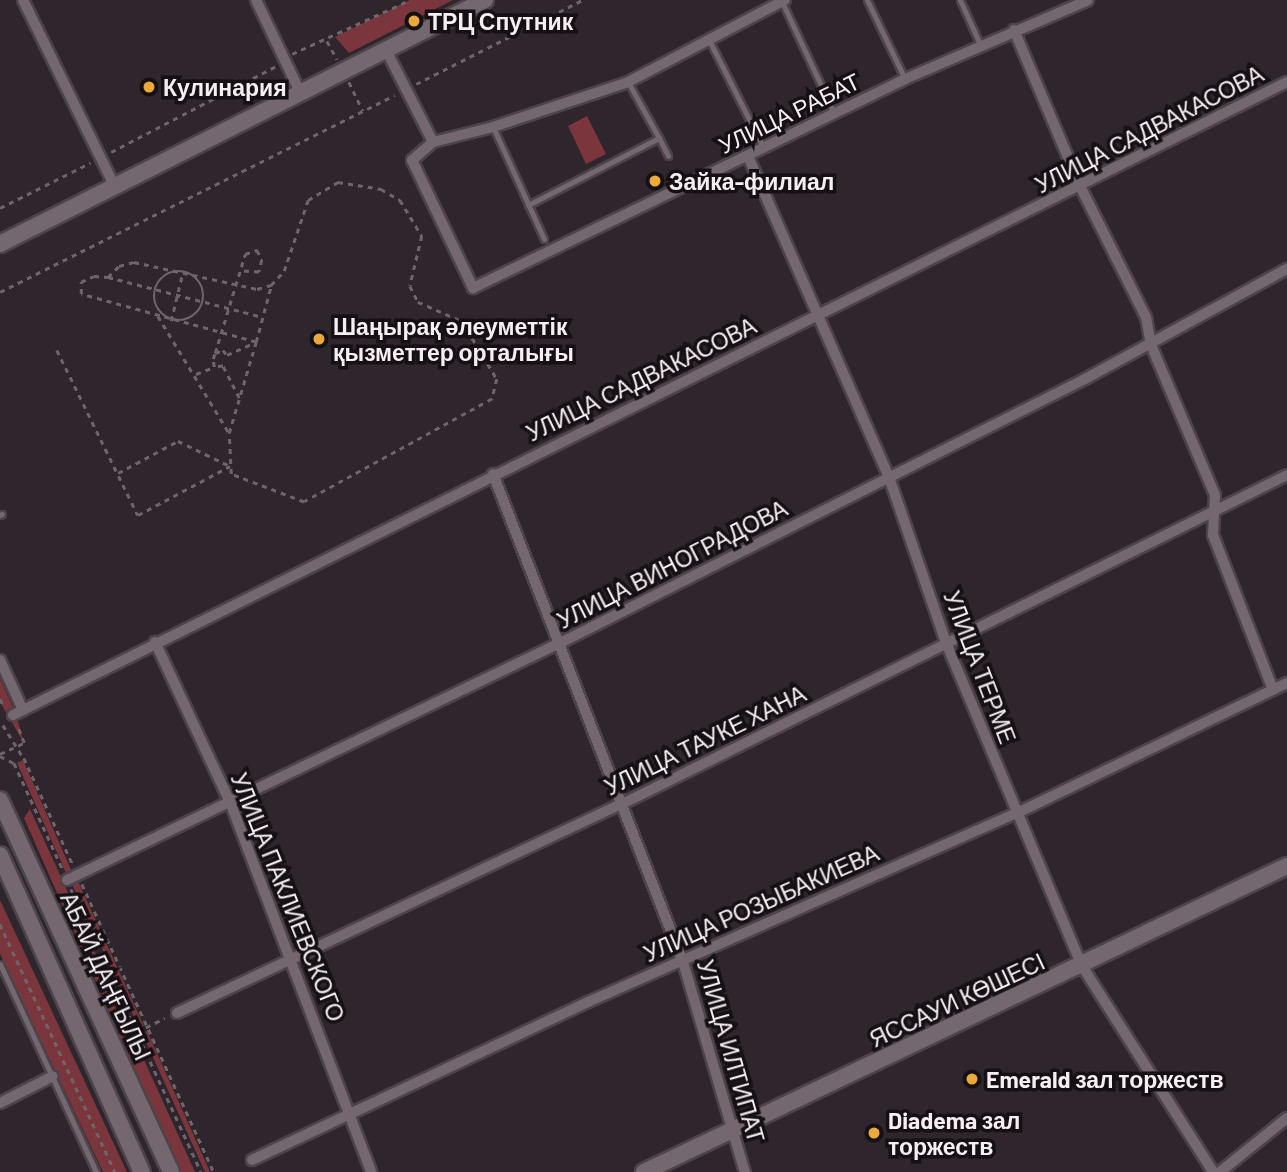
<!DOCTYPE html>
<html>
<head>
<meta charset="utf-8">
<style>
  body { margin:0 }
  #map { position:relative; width:1287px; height:1172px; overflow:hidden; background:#2f252c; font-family:Barlow,sans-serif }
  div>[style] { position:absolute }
  .green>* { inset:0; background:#7a363c }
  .path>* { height:2.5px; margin-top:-1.25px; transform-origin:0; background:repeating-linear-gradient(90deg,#6e656b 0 5px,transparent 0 10px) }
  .path>.ring { margin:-1.25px; padding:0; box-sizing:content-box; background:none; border:2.5px solid #6e656b; border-radius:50% }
  .roads { filter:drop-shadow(2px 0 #4d444a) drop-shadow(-2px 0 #4d444a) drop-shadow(0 2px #4d444a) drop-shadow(0 -2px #4d444a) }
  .lane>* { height:5px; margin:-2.5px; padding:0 2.5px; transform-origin:2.5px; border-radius:2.5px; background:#74676f }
  .street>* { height:10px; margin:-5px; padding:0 5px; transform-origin:5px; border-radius:5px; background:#74676f }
  .secondary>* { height:16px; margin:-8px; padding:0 8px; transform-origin:8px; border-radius:8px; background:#74676f }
  .dots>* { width:19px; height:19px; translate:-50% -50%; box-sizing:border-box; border:4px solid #141013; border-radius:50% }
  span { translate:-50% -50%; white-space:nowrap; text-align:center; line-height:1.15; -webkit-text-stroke:7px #141013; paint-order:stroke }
  .poi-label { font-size:23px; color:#f6eef3; font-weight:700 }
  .left { translate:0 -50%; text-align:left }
  .street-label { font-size:23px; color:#f6eef3 }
</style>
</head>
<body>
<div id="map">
  <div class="green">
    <i style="clip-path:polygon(410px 0,453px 0,349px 53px,335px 37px)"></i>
    <i style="clip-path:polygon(587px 116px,606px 154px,586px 164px,568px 126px)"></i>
    <i style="clip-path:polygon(0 679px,16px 714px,24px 743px,0 702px)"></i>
    <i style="clip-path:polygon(23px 760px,72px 872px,67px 875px,17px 763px)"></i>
    <i style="clip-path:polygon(30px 809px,195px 1172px,180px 1172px,24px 818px)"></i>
    <i style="clip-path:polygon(77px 879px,144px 1026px,139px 1028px,71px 882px)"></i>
    <i style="clip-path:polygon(0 900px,127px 1172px,103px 1172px,0 954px)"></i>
    <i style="clip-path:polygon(147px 1031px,210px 1172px,205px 1172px,142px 1033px)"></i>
  </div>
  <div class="path">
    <i style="left:327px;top:41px;width:21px;rotate:61deg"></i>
    <i style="left:292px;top:54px;width:130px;rotate:-24.6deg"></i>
    <i style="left:349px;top:82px;width:32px;rotate:64deg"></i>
    <i style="left:416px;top:84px;width:186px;rotate:-26.8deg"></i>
    <i style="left:111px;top:152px;width:186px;rotate:-27.5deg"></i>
    <i style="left:0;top:208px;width:101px;rotate:-26.6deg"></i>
    <i class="ring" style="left:154px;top:271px;width:47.5px;height:47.5px"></i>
    <i style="left:108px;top:277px;width:16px;rotate:-45deg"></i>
    <i style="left:119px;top:266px;width:16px;rotate:-15deg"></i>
    <i style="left:134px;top:262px;width:126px;rotate:12.4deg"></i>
    <i style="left:257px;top:289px;width:15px;rotate:-16deg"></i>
    <i style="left:271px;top:285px;width:19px;rotate:-47deg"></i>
    <i style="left:284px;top:271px;width:75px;rotate:-71.3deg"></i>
    <i style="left:308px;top:200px;width:35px;rotate:-31deg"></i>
    <i style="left:338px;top:182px;width:44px;rotate:9.2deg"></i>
    <i style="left:381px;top:189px;width:22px;rotate:30deg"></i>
    <i style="left:400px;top:200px;width:42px;rotate:58.6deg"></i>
    <i style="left:422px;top:236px;width:51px;rotate:103.5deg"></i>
    <i style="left:410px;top:286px;width:18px;rotate:63deg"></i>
    <i style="left:418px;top:302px;width:48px;rotate:23.4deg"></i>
    <i style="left:462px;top:321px;width:68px;rotate:58.9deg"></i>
    <i style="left:497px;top:379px;width:21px;rotate:104deg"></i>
    <i style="left:492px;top:399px;width:214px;rotate:151.3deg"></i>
    <i style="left:304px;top:502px;width:78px;rotate:-159deg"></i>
    <i style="left:231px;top:474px;width:41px;rotate:-92.8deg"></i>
    <i style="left:0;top:292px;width:441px;rotate:-26.5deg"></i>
    <i style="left:158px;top:316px;width:137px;rotate:58.7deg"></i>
    <i style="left:229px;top:433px;width:95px;rotate:-73.5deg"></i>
    <i style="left:256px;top:342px;width:181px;rotate:-164.7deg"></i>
    <i style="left:81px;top:294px;width:12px;rotate:-90deg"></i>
    <i style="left:81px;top:282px;width:14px;rotate:-25deg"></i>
    <i style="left:94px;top:276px;width:14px;rotate:4deg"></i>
    <i style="left:108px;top:277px;width:160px;rotate:14.5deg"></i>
    <i style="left:171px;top:321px;width:51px;rotate:-76.5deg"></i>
    <i style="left:57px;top:350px;width:184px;rotate:63.9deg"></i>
    <i style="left:138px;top:515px;width:104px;rotate:-28deg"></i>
    <i style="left:215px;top:353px;width:103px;rotate:-73.1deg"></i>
    <i style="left:245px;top:254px;width:13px;rotate:-18deg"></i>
    <i style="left:257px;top:250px;width:11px;rotate:63deg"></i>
    <i style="left:262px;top:260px;width:12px;rotate:104deg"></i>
    <i style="left:259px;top:272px;width:17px;rotate:-177deg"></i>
    <i style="left:196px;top:374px;width:19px;rotate:-21deg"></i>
    <i style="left:239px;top:398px;width:36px;rotate:-117deg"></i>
    <i style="left:223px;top:366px;width:9px;rotate:174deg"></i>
    <i style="left:214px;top:367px;width:8px;rotate:-97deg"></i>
    <i style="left:213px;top:359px;width:6px;rotate:-72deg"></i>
    <i style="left:215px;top:353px;width:9px;rotate:-21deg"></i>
    <i style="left:223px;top:350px;width:6px;rotate:51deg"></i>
    <i style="left:227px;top:355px;width:32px;rotate:-24deg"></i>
    <i style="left:256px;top:342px;width:58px;rotate:-75deg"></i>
    <i style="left:118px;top:473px;width:68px;rotate:-28.1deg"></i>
    <i style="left:178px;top:441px;width:58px;rotate:25.7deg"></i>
    <i style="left:0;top:699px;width:10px;rotate:61deg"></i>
    <i style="left:3px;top:725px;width:39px;rotate:58deg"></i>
    <i style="left:24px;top:758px;width:118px;rotate:65.4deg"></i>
    <i style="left:0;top:754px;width:26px;rotate:-25deg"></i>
    <i style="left:24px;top:743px;width:19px;rotate:-111deg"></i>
    <i style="left:0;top:756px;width:16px;rotate:27deg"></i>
    <i style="left:14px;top:763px;width:118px;rotate:65.4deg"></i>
    <i style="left:82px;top:884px;width:317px;rotate:65.4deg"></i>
    <i style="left:71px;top:889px;width:311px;rotate:65.3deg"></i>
    <i style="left:0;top:924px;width:273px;rotate:65.1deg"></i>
    <i style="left:137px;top:1032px;width:31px;rotate:-27deg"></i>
  </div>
  <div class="roads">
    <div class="lane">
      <i style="left:867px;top:0;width:88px;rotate:64.3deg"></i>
      <i style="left:960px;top:0;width:48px;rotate:65.6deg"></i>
      <i style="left:782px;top:2px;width:123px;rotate:64.9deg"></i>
      <i style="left:709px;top:40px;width:120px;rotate:63.2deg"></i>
      <i style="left:493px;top:127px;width:123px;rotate:65.5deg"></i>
      <i style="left:659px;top:138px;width:20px;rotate:63deg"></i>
      <i style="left:528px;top:205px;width:147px;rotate:-27.1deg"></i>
      <i style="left:659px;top:138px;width:64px;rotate:-119deg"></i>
      <i style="left:0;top:515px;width:2px;rotate:-27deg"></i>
      <i style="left:0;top:964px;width:229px;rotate:65.2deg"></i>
    </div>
    <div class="street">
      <i style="left:23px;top:0;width:208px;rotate:63.8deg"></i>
      <i style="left:256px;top:0;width:104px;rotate:64.4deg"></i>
      <i style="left:1014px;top:30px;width:172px;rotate:67deg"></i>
      <i style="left:1081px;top:188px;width:144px;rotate:63.3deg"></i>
      <i style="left:1146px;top:317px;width:28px;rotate:80deg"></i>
      <i style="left:1151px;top:345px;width:163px;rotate:66.9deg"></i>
      <i style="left:1215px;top:495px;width:40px;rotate:92.9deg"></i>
      <i style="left:1213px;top:535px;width:166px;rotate:68.8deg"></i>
      <i style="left:386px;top:50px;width:103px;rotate:62.9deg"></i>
      <i style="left:433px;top:142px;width:28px;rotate:139deg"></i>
      <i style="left:412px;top:160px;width:142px;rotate:64.5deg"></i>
      <i style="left:473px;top:288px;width:480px;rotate:-25.8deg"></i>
      <i style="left:905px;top:79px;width:199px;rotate:-23.3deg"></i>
      <i style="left:433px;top:142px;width:62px;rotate:-14deg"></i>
      <i style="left:493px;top:127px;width:142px;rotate:-18.4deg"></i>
      <i style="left:628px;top:82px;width:177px;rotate:-27.6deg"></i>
      <i style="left:748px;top:156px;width:351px;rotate:66.3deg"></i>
      <i style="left:889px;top:477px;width:178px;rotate:71deg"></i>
      <i style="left:947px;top:645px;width:348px;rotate:67.2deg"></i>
      <i style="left:1082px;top:966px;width:244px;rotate:57.5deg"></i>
      <i style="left:493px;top:474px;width:524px;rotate:68.73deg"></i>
      <i style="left:683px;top:962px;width:219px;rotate:73.6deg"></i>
      <i style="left:155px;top:642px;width:177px;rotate:64.9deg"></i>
      <i style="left:230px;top:802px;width:396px;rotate:69.1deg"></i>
      <i style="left:0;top:660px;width:55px;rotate:65.3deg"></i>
      <i style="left:13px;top:715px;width:1423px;rotate:-26.42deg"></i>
      <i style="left:67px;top:880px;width:549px;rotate:-25.68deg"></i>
      <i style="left:562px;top:642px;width:585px;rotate:-26.7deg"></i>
      <i style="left:1085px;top:379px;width:230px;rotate:-28.6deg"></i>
      <i style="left:177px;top:1013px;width:489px;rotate:-25.2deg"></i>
      <i style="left:620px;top:805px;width:744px;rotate:-26.32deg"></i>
      <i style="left:0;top:1103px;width:59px;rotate:-27deg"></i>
      <i style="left:252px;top:1160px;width:371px;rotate:-25.2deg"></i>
      <i style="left:588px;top:1002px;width:467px;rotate:-23.8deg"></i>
      <i style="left:1015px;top:814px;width:302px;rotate:-25.7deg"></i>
      <i style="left:1220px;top:1172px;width:86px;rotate:-38.9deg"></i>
    </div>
    <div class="secondary">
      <i style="left:0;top:244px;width:543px;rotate:-26.71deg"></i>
      <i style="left:0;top:800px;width:409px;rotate:65.3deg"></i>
      <i style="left:0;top:855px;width:347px;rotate:65.9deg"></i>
      <i style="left:644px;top:1172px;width:712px;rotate:-25.45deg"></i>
    </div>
  </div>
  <div class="dots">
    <i style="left:414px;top:21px;background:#eca93b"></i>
    <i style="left:149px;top:87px;background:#eca93b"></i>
    <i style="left:655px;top:181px;background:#eca93b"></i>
    <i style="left:319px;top:339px;background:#eca93b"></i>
    <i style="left:972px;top:1079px;background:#eca93b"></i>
    <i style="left:874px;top:1133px;background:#eca93b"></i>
  </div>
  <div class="poi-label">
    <span class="left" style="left:428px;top:21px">ТРЦ Спутник</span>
    <span class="left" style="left:163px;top:87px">Кулинария</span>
    <span class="left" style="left:669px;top:181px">Зайка-филиал</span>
    <span class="left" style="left:333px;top:339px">Шаңырақ әлеуметтік<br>қызметтер орталығы</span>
    <span class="left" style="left:986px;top:1079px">Emerald зал торжеств</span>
    <span class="left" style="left:888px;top:1133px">Diadema зал<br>торжеств</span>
  </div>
  <div class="street-label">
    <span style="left:789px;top:113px;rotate:-26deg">УЛИЦА РАБАТ</span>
    <span style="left:1149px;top:129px;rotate:-27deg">УЛИЦА САДВАКАСОВА</span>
    <span style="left:641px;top:379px;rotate:-26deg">УЛИЦА САДВАКАСОВА</span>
    <span style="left:672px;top:564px;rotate:-27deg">УЛИЦА ВИНОГРАДОВА</span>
    <span style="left:980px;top:667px;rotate:69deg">УЛИЦА ТЕРМЕ</span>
    <span style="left:705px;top:740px;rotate:-26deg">УЛИЦА ТАУКЕ ХАНА</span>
    <span style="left:288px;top:897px;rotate:68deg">УЛИЦА ПАКЛИЕВСКОГО</span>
    <span style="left:761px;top:903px;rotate:-24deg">УЛИЦА РОЗЫБАКИЕВА</span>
    <span style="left:106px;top:976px;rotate:65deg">АБАЙ ДАҢҒЫЛЫ</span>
    <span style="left:957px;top:1000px;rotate:-25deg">ЯССАУИ КӨШЕСІ</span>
    <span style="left:731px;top:1051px;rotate:74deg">УЛИЦА ИЛТИПАТ</span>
  </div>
</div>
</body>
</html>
